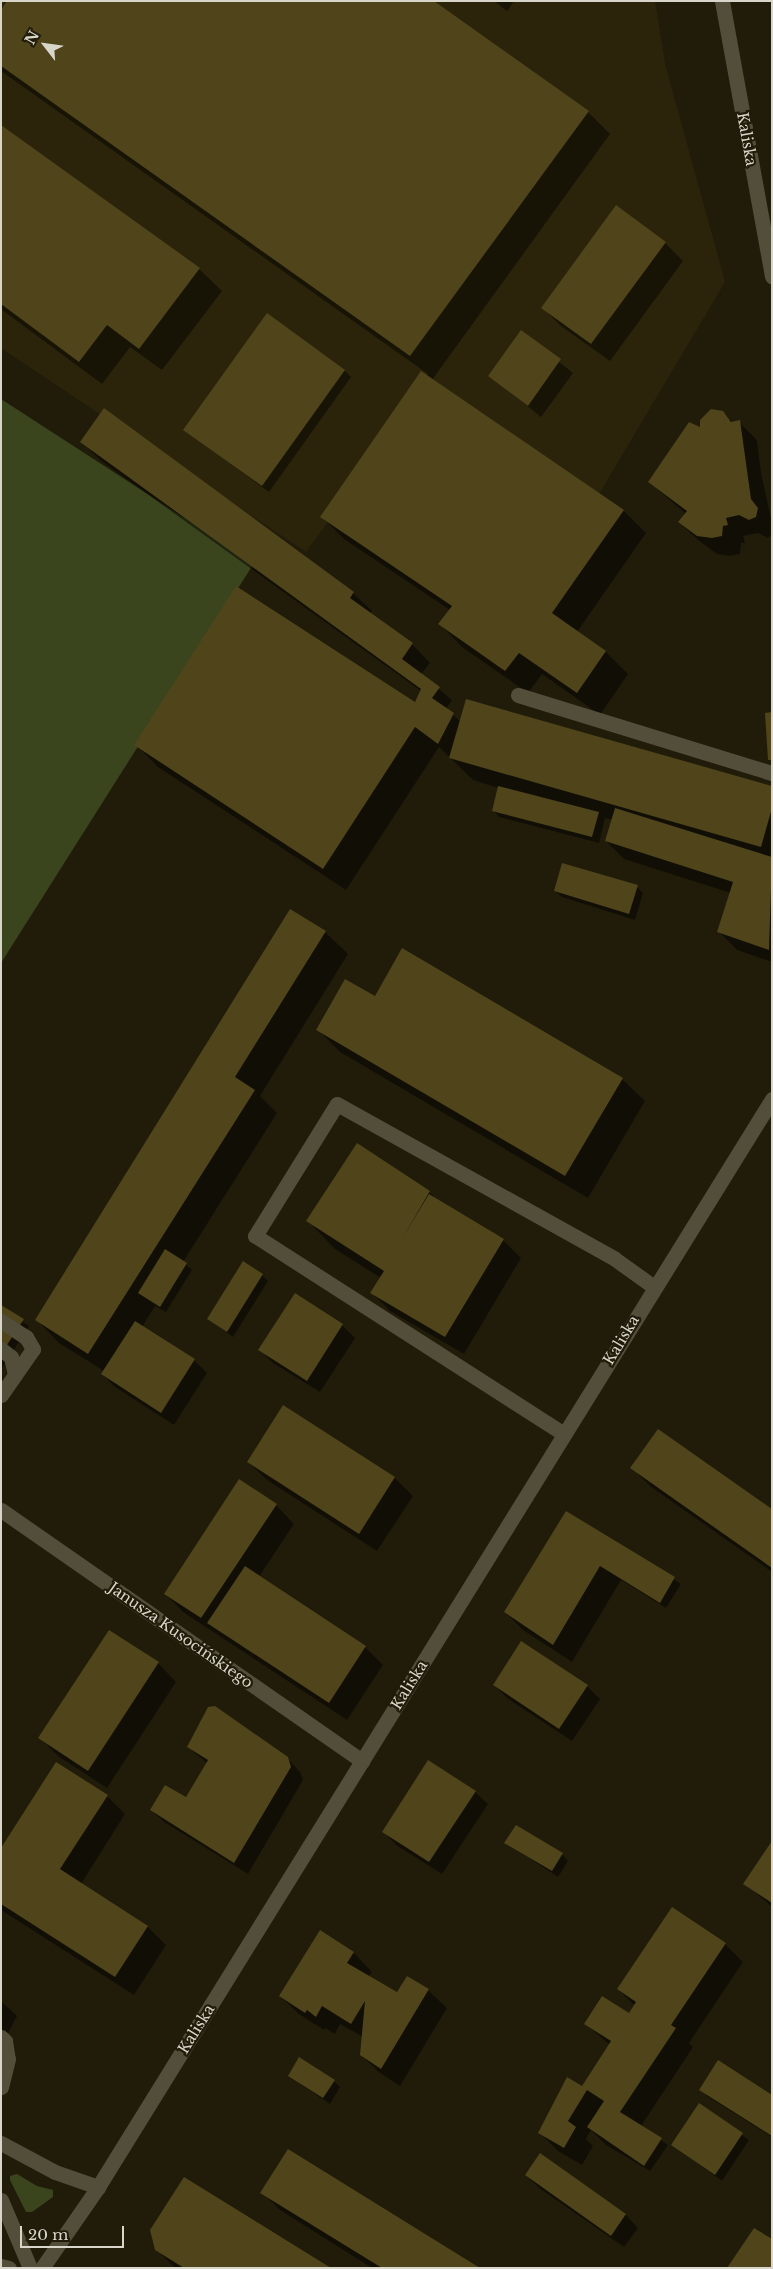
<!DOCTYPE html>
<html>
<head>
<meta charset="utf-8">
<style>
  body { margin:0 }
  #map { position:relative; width:773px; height:2269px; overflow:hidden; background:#211c0a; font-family:"Libre Baskerville",serif }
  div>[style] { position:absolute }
  .built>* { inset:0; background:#2b240b }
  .green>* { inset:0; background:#3a451e }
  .shadow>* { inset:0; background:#0007 }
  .building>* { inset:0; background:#4f441a }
  .minor>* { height:15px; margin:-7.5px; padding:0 7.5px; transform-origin:7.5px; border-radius:7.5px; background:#534e3a }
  span { translate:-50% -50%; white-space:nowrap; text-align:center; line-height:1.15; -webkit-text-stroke:4.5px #211c0a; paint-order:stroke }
  .street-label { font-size:15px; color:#d8d6ca }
  .frame { position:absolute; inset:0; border:2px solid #d8d6ca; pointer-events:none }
  .north { position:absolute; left:20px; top:20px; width:50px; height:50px; -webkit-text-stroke:4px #211c0a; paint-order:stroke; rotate:300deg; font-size:14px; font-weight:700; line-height:20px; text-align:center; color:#d8d6ca }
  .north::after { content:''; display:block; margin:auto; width:18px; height:22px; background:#d8d6ca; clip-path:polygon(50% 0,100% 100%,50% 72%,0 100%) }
  .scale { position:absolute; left:20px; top:2226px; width:104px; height:22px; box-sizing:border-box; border:2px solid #d8d6ca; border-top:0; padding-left:6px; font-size:15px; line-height:18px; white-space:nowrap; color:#d8d6ca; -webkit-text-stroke:4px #211c0a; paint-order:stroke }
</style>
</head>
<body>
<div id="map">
  <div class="built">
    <i style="clip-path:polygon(1px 1px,655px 1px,665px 64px,725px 282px,593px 504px,425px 388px,306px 552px,1px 348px)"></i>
  </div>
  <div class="green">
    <i style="clip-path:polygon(1px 399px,254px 563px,1px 963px)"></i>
    <i style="clip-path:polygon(17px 2174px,37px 2186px,53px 2190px,53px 2197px,32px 2212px,26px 2212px,10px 2180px,10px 2176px)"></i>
  </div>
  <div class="shadow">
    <i style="clip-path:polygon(494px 1px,514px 1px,507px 11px)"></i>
    <i style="clip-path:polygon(1px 12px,588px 112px,610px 134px,432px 380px,624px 511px,646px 533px,577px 632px,606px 652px,628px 674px,600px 715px,542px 674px,528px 693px,462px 647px,440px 624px,450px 610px,344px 539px,322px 517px,428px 374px,1px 71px)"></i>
    <i style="clip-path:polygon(1px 128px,199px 269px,222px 291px,162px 370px,130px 347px,102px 384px,1px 309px)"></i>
    <i style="clip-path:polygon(665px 243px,683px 261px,610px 361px,561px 326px,543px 308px)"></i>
    <i style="clip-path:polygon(521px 332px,573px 373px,541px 417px,490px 376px)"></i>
    <i style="clip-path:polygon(345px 371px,351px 377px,269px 492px,185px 430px)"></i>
    <i style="clip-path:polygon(104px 410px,353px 593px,372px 611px,370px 614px,412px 644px,430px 663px,421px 674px,452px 700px,446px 709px,461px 722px,772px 787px,772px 962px,737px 950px,719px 932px,731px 893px,624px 859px,606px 841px,613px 820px,605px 818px,599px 843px,499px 817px,493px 810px,498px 788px,473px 780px,439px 747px,346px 890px,158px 767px,136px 745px,420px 707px,421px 691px,100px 460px,82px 442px)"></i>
    <i style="clip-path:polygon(723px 412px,733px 423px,739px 422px,757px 440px,761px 473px,772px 522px,772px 535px,768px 538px,758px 533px,743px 536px,745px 543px,741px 543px,740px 554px,730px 556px,717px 554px,698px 540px,679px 522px,686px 514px,649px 482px)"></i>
    <i style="clip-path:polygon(637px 887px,643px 893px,635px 920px,562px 897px,555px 891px)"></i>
    <i style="clip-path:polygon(290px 911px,325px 932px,348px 954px,260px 1096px,277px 1113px,183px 1262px,192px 1270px,166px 1312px,155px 1306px,142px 1327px,194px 1360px,207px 1373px,174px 1425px,115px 1387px,102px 1374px,104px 1371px,59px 1343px,37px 1320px)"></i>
    <i style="clip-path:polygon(375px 998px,622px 1079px,645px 1101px,588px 1198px,340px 1052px,318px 1030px)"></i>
    <i style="clip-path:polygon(429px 1192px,439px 1201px,503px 1240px,521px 1258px,464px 1354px,390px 1311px,372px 1293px,381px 1278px,335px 1249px,308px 1221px)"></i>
    <i style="clip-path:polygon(262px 1275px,268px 1281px,233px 1337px,208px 1319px)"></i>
    <i style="clip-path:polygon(1px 1306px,29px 1326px,1px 1370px)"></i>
    <i style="clip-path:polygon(342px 1325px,355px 1338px,320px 1392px,273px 1363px,260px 1350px)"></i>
    <i style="clip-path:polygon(283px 1407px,395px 1478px,413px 1496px,377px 1551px,267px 1480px,248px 1462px)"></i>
    <i style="clip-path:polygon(632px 1468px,772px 1511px,772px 1572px,650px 1486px)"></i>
    <i style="clip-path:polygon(239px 1481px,276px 1505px,294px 1524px,259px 1577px,365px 1647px,383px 1665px,347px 1720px,183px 1612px,165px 1594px)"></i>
    <i style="clip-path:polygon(567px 1512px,681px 1584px,666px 1608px,621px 1580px,572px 1662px,523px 1630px,505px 1612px)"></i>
    <i style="clip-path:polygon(110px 1631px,158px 1663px,176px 1682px,107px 1788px,58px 1756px,40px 1738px)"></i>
    <i style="clip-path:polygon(522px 1643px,587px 1686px,600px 1699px,572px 1741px,507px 1698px,494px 1685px)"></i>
    <i style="clip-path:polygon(188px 1747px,287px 1758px,300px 1772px,303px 1780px,248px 1874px,164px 1822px,151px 1810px,187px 1799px,208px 1764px)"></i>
    <i style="clip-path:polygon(475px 1792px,488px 1804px,442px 1874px,396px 1845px,384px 1832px)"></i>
    <i style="clip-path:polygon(107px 1796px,125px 1814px,81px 1884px,148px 1927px,166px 1945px,134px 1995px,1px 1910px,1px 1850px)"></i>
    <i style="clip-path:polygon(506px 1843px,562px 1854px,568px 1861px,558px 1877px)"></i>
    <i style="clip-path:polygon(772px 1843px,772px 1907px,745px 1883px)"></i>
    <i style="clip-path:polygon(320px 1932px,354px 1953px,372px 1972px,368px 1977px,397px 1994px,408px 1977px,428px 1990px,447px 2008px,400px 2086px,380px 2073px,361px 2055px,363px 2037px,340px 2024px,335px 2034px,325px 2028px,324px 2030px,299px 2014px,280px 1996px)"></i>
    <i style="clip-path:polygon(725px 1944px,743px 1962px,689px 2043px,693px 2047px,641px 2126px,668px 2145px,650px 2171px,606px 2145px,591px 2130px,586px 2139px,593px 2146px,582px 2165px,558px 2151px,539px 2132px,582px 2088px,610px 2045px,586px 2024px,629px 2015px,635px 2006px,618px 1989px)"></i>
    <i style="clip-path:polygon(1px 2001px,17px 2016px,1px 2047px)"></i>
    <i style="clip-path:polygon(289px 2076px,334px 2081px,340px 2087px,330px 2104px)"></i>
    <i style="clip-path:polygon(701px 2090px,772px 2096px,772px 2137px,707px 2096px)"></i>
    <i style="clip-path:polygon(699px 2105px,749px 2140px,722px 2181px,672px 2145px)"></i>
    <i style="clip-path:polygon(540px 2155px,626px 2215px,638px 2228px,624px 2247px,539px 2188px,526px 2175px)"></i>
    <i style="clip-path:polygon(262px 2192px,477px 2268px,372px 2268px,280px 2210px)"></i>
    <i style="clip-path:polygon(156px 2249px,329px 2268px,175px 2268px)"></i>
  </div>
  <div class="building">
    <i style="clip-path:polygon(7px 1px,434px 1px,589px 111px,410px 356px,1px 66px,1px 10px)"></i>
    <i style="clip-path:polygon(1px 125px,200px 268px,139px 349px,107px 325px,79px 362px,1px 304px)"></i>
    <i style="clip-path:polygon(616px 205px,666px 242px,591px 344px,541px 308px)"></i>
    <i style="clip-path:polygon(267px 313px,345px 370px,262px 486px,183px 430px)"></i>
    <i style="clip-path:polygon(521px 330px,561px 359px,528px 406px,488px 376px)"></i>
    <i style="clip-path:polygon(421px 371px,624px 510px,552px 613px,606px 651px,577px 693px,519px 653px,505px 671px,438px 624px,452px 606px,320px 517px)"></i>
    <i style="clip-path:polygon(104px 408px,354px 592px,350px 598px,413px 643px,402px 659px,440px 687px,432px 698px,454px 713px,438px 744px,415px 727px,323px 869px,134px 745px,236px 586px,415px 702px,421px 689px,80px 442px)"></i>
    <i style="clip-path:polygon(711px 409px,723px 411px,731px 422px,740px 420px,751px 499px,758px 508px,756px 517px,749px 520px,739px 515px,726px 518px,728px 525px,723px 526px,722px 536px,712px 538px,697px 536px,678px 522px,687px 511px,648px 482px,689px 422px,700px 427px,700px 420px)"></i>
    <i style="clip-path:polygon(466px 699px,772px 786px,772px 808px,761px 847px,449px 758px)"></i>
    <i style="clip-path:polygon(772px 712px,772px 760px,768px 760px,765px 713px)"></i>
    <i style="clip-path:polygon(498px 786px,599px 812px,592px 837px,492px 811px)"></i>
    <i style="clip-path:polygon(615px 808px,772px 857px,769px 950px,717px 932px,733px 882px,605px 841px)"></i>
    <i style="clip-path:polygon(562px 863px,638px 885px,629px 914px,554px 891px)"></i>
    <i style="clip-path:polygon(290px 909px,326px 931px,235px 1077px,255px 1090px,88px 1354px,35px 1320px)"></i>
    <i style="clip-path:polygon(402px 948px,623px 1078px,565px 1176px,316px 1030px,345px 979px,375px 996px)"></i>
    <i style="clip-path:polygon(357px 1143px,430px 1191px,402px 1239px,429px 1194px,504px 1239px,445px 1337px,370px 1293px,384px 1271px,306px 1221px)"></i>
    <i style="clip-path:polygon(165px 1249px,187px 1263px,160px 1307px,138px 1293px)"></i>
    <i style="clip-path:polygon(243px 1261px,263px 1274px,227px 1332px,207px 1319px)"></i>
    <i style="clip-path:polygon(295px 1293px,343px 1324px,307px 1381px,258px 1350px)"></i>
    <i style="clip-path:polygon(1px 1305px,24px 1319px,1px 1354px)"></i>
    <i style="clip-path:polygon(135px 1321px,195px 1359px,161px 1413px,101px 1374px)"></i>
    <i style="clip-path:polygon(283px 1405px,395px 1477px,359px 1534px,247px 1462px)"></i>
    <i style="clip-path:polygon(658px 1429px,772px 1509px,772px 1568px,630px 1468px)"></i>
    <i style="clip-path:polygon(239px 1479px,277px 1504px,201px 1618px,164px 1594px)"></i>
    <i style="clip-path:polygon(566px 1511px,675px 1577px,660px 1603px,600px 1566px,553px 1645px,504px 1612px)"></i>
    <i style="clip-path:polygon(245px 1566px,366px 1646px,329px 1703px,207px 1623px)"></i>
    <i style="clip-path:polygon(109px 1630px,159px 1662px,88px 1771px,38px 1738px)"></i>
    <i style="clip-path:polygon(521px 1641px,588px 1685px,559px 1729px,493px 1685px)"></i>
    <i style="clip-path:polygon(215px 1706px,288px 1757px,291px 1767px,234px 1863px,150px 1810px,165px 1785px,186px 1797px,208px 1760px,187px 1747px,208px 1707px)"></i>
    <i style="clip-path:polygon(428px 1760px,476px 1791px,429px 1862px,382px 1832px)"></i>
    <i style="clip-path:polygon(56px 1762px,108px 1795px,60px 1869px,148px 1926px,115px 1977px,1px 1904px,1px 1848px)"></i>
    <i style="clip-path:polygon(516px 1825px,563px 1853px,552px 1871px,504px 1843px)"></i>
    <i style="clip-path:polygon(772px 1841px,772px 1903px,743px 1884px)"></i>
    <i style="clip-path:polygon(672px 1907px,726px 1943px,671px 2025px,676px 2028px,620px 2112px,662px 2138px,644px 2166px,587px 2127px,604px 2101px,587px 2090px,568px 2121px,576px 2127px,564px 2148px,538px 2133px,567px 2077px,582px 2086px,611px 2041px,584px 2024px,602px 1996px,629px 2013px,636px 2002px,617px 1989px)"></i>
    <i style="clip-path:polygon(320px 1930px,354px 1952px,347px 1963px,397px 1992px,407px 1976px,429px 1989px,381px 2069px,360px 2055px,365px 2001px,351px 2024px,322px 2006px,316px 2017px,307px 2010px,305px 2013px,279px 1996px)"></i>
    <i style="clip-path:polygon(299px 2057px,335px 2080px,323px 2098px,288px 2076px)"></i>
    <i style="clip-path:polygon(718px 2060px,772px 2095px,772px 2136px,699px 2090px)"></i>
    <i style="clip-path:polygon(699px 2103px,743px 2133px,715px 2175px,671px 2145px)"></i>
    <i style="clip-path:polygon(288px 2149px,480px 2268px,382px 2268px,260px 2193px)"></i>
    <i style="clip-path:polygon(540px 2153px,626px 2214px,611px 2236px,525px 2175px)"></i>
    <i style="clip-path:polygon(184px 2177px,331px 2268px,184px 2268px,155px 2250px,150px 2230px)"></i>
    <i style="clip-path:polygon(754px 2228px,772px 2239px,772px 2268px,727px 2268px)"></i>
  </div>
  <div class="minor">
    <i style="left:722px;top:1px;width:280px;rotate:79.7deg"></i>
    <i style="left:518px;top:695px;width:266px;rotate:17.1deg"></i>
    <i style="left:1px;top:1321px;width:30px;rotate:33deg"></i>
    <i style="left:26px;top:1337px;width:14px;rotate:60deg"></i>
    <i style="left:33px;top:1349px;width:56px;rotate:124.8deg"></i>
    <i style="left:1px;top:1349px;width:13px;rotate:39deg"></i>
    <i style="left:11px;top:1357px;width:18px;rotate:77deg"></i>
    <i style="left:564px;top:1434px;width:367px;rotate:-147.3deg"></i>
    <i style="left:255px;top:1236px;width:155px;rotate:-58.2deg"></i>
    <i style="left:337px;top:1104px;width:318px;rotate:29.1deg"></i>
    <i style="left:615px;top:1259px;width:48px;rotate:35.7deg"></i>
    <i style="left:1px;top:1510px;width:440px;rotate:34.8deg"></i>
    <i style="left:1px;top:2037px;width:6px;rotate:45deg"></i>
    <i style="left:5px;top:2041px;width:18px;rotate:81deg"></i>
    <i style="left:8px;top:2059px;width:29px;rotate:104deg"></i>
    <i style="left:1px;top:2143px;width:61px;rotate:28.2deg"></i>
    <i style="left:55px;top:2172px;width:46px;rotate:19.2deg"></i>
    <i style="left:1px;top:2200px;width:74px;rotate:66.9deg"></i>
    <i style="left:1px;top:2266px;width:8px;rotate:14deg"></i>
    <i style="left:42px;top:2268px;width:98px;rotate:-55.3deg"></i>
    <i style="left:98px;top:2187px;width:1280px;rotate:-58.22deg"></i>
  </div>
  <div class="street-label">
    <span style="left:747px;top:139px;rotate:80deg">Kaliska</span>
    <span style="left:621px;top:1340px;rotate:-59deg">Kaliska</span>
    <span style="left:181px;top:1635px;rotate:35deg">Janusza Kusocińskiego</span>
    <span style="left:409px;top:1685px;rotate:-58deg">Kaliska</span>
    <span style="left:196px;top:2029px;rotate:-58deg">Kaliska</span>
  </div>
  <div class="frame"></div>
  <div class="north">N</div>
  <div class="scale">20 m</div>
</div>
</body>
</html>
